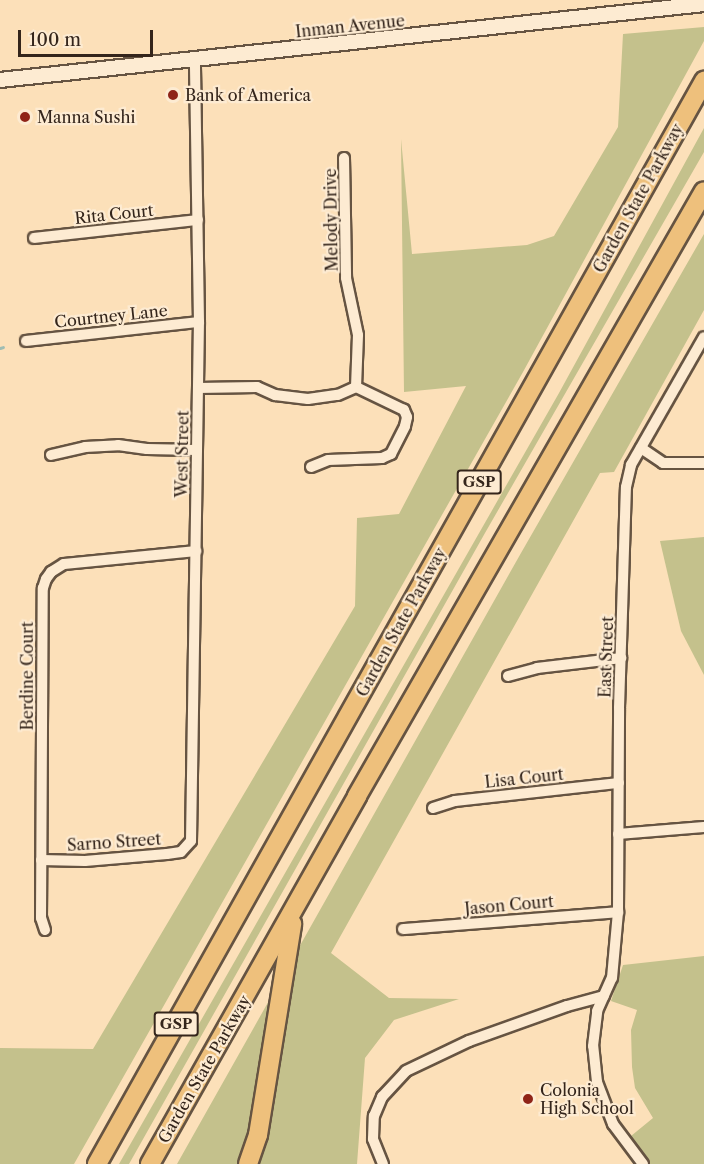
<!DOCTYPE html>
<html>
<head>
<meta charset="utf-8">
<style>
  body { margin:0 }
  #map { position:relative; width:704px; height:1164px; overflow:hidden; background:#fce0b9; font-family:"Libre Caslon Text",serif }
  div>[style] { position:absolute }
  .green>* { inset:0; background:#c4c18c }
  .stream>* { height:3px; margin:-1.5px; padding:0 1.5px; transform-origin:1.5px; border-radius:1.5px; background:#9fbdb3 }
  .roads { filter:drop-shadow(2px 0 #665442) drop-shadow(-2px 0 #665442) drop-shadow(0 2px #665442) drop-shadow(0 -2px #665442) }
  .street>* { height:10px; margin:-5px; padding:0 5px; transform-origin:5px; border-radius:5px; background:#fdebd2 }
  .secondary>* { height:14px; margin:-7px; padding:0 7px; transform-origin:7px; border-radius:7px; background:#fdebd2 }
  .highway>* { height:18px; margin:-9px; padding:0 9px; transform-origin:9px; border-radius:9px; background:#eec07c }
  .dots>* { width:16px; height:16px; translate:-50% -50%; box-sizing:border-box; border:3px solid #fdebd2; border-radius:50% }
  span { translate:-50% -50%; white-space:nowrap; text-align:center; line-height:1.15; -webkit-text-stroke:4.5px #fdebd2; paint-order:stroke }
  .shield-label span { padding:2px 4px; background:#fdebd2; border:2px solid; border-radius:4px; -webkit-text-stroke-width:0 }
  .shield-label { font-size:15px; color:#34251b; font-weight:700 }
  .street-label { font-size:16px; color:#34251b }
  .poi-label { font-size:16px; color:#34251b }
  .left { translate:0 -50%; text-align:left }
  .scale { position:absolute; left:18px; top:30px; width:135px; height:27px; box-sizing:border-box; border:3px solid #34251b; border-top:0; padding-left:8px; font-size:18px; line-height:21px; white-space:nowrap; color:#34251b; -webkit-text-stroke:4px #fdebd2; paint-order:stroke }
</style>
</head>
<body>
<div id="map">
  <div class="green">
    <i style="clip-path:polygon(704px 27px,704px 41px,523px 372px,74px 1164px,0 1164px,0 1048px,93px 1049px,355px 606px,357px 518px,399px 514px,466px 386px,404px 392px,401px 139px,412px 254px,527px 245px,554px 236px,618px 127px,623px 34px)"></i>
    <i style="clip-path:polygon(704px 128px,704px 152px,485px 533px,129px 1164px,119px 1164px,559px 393px)"></i>
    <i style="clip-path:polygon(704px 234px,704px 310px,614px 472px,600px 473px,331px 953px,389px 998px,459px 999px,394px 1020px,365px 1058px,357px 1164px,177px 1164px,521px 553px)"></i>
    <i style="clip-path:polygon(704px 537px,704px 675px,681px 631px,660px 541px)"></i>
    <i style="clip-path:polygon(704px 956px,704px 1164px,650px 1164px,631px 1136px,653px 1118px,635px 1088px,632px 1067px,631px 1030px,637px 1010px,611px 1001px,623px 965px)"></i>
  </div>
  <div class="stream">
    <i style="left:0;top:348px;width:3px;rotate:-18deg"></i>
  </div>
  <div class="roads">
    <div class="street">
      <i style="left:344px;top:158px;width:120px;rotate:89deg"></i>
      <i style="left:346px;top:278px;width:58px;rotate:78.1deg"></i>
      <i style="left:358px;top:335px;width:52px;rotate:92.2deg"></i>
      <i style="left:34px;top:238px;width:165px;rotate:-6.3deg"></i>
      <i style="left:26px;top:341px;width:174px;rotate:-6.3deg"></i>
      <i style="left:198px;top:388px;width:59px;rotate:-1deg"></i>
      <i style="left:257px;top:387px;width:20px;rotate:24deg"></i>
      <i style="left:275px;top:395px;width:33px;rotate:7deg"></i>
      <i style="left:308px;top:399px;width:30px;rotate:-8deg"></i>
      <i style="left:338px;top:395px;width:20px;rotate:-24deg"></i>
      <i style="left:641px;top:448px;width:27px;rotate:34deg"></i>
      <i style="left:663px;top:463px;width:41px"></i>
      <i style="left:51px;top:455px;width:35px;rotate:-13deg"></i>
      <i style="left:85px;top:447px;width:33px;rotate:-3deg"></i>
      <i style="left:118px;top:445px;width:29px;rotate:8deg"></i>
      <i style="left:147px;top:449px;width:50px;rotate:1.1deg"></i>
      <i style="left:311px;top:467px;width:18px;rotate:-22deg"></i>
      <i style="left:328px;top:460px;width:54px;rotate:-2.1deg"></i>
      <i style="left:382px;top:458px;width:10px;rotate:-24deg"></i>
      <i style="left:391px;top:454px;width:31px;rotate:-63deg"></i>
      <i style="left:405px;top:426px;width:9px;rotate:-77deg"></i>
      <i style="left:407px;top:417px;width:8px;rotate:-113deg"></i>
      <i style="left:404px;top:410px;width:53px;rotate:-154.4deg"></i>
      <i style="left:508px;top:676px;width:30px;rotate:-15deg"></i>
      <i style="left:537px;top:668px;width:85px;rotate:-6.8deg"></i>
      <i style="left:433px;top:808px;width:23px;rotate:-18deg"></i>
      <i style="left:455px;top:801px;width:165px;rotate:-6.3deg"></i>
      <i style="left:618px;top:834px;width:86px;rotate:-4.7deg"></i>
      <i style="left:41px;top:860px;width:44px;rotate:1.3deg"></i>
      <i style="left:85px;top:861px;width:82px;rotate:-4.9deg"></i>
      <i style="left:167px;top:854px;width:14px;rotate:-8deg"></i>
      <i style="left:181px;top:852px;width:15px;rotate:-48deg"></i>
      <i style="left:191px;top:841px;width:519px;rotate:-89.12deg"></i>
      <i style="left:199px;top:322px;width:263px;rotate:-90.9deg"></i>
      <i style="left:403px;top:929px;width:216px;rotate:-4.5deg"></i>
      <i style="left:45px;top:930px;width:13px;rotate:-108deg"></i>
      <i style="left:41px;top:918px;width:330px;rotate:-89.7deg"></i>
      <i style="left:43px;top:588px;width:9px;rotate:-72deg"></i>
      <i style="left:46px;top:579px;width:9px;rotate:-54deg"></i>
      <i style="left:51px;top:572px;width:15px;rotate:-32deg"></i>
      <i style="left:64px;top:564px;width:133px;rotate:-5.6deg"></i>
      <i style="left:383px;top:1164px;width:27px;rotate:-112deg"></i>
      <i style="left:373px;top:1139px;width:23px;rotate:-88deg"></i>
      <i style="left:374px;top:1116px;width:21px;rotate:-67deg"></i>
      <i style="left:382px;top:1097px;width:35px;rotate:-47deg"></i>
      <i style="left:406px;top:1071px;width:70px;rotate:-25.5deg"></i>
      <i style="left:469px;top:1041px;width:104px;rotate:-19.7deg"></i>
      <i style="left:567px;top:1006px;width:38px;rotate:-15deg"></i>
      <i style="left:643px;top:1164px;width:50px;rotate:-126.9deg"></i>
      <i style="left:613px;top:1124px;width:45px;rotate:-110.9deg"></i>
      <i style="left:597px;top:1082px;width:36px;rotate:-96deg"></i>
      <i style="left:593px;top:1046px;width:35px;rotate:-83deg"></i>
      <i style="left:597px;top:1011px;width:36px;rotate:-66deg"></i>
      <i style="left:612px;top:978px;width:66px;rotate:-84.8deg"></i>
      <i style="left:618px;top:912px;width:204px;rotate:-89.7deg"></i>
      <i style="left:619px;top:708px;width:221px;rotate:-88.2deg"></i>
      <i style="left:626px;top:487px;width:23px;rotate:-77deg"></i>
      <i style="left:631px;top:465px;width:147px;rotate:-60.3deg"></i>
    </div>
    <div class="secondary">
      <i style="left:0;top:80px;width:708px;rotate:-6.16deg"></i>
    </div>
    <div class="highway">
      <i style="left:97px;top:1164px;width:1242px;rotate:-60.73deg"></i>
      <i style="left:150px;top:1164px;width:422px;rotate:-60.6deg"></i>
      <i style="left:357px;top:796px;width:697px;rotate:-60.16deg"></i>
      <i style="left:248px;top:1164px;width:31px;rotate:-71deg"></i>
      <i style="left:258px;top:1135px;width:214px;rotate:-80.8deg"></i>
    </div>
  </div>
  <div class="dots">
    <i style="left:173px;top:95px;background:#8f2418"></i>
    <i style="left:25px;top:117px;background:#8f2418"></i>
    <i style="left:528px;top:1099px;background:#8f2418"></i>
  </div>
  <div class="shield-label">
    <span style="left:479px;top:482px">GSP</span>
    <span style="left:176px;top:1024px">GSP</span>
  </div>
  <div class="street-label">
    <span style="left:350px;top:26px;rotate:-6deg">Inman Avenue</span>
    <span style="left:638px;top:198px;rotate:-61deg">Garden State Parkway</span>
    <span style="left:114px;top:214px;rotate:-6deg">Rita Court</span>
    <span style="left:331px;top:220px;rotate:-91deg">Melody Drive</span>
    <span style="left:111px;top:316px;rotate:-6deg">Courtney Lane</span>
    <span style="left:182px;top:454px;rotate:-89deg">West Street</span>
    <span style="left:401px;top:622px;rotate:-61deg">Garden State Parkway</span>
    <span style="left:606px;top:657px;rotate:-88deg">East Street</span>
    <span style="left:27px;top:676px;rotate:-90deg">Berdine Court</span>
    <span style="left:524px;top:778px;rotate:-6deg">Lisa Court</span>
    <span style="left:114px;top:842px;rotate:-4deg">Sarno Street</span>
    <span style="left:509px;top:905px;rotate:-5deg">Jason Court</span>
    <span style="left:204px;top:1069px;rotate:-60deg">Garden State Parkway</span>
  </div>
  <div class="poi-label">
    <span class="left" style="left:185px;top:95px">Bank of America</span>
    <span class="left" style="left:37px;top:117px">Manna Sushi</span>
    <span class="left" style="left:540px;top:1099px">Colonia<br>High School</span>
  </div>
  <div class="scale">100 m</div>
</div>
</body>
</html>
